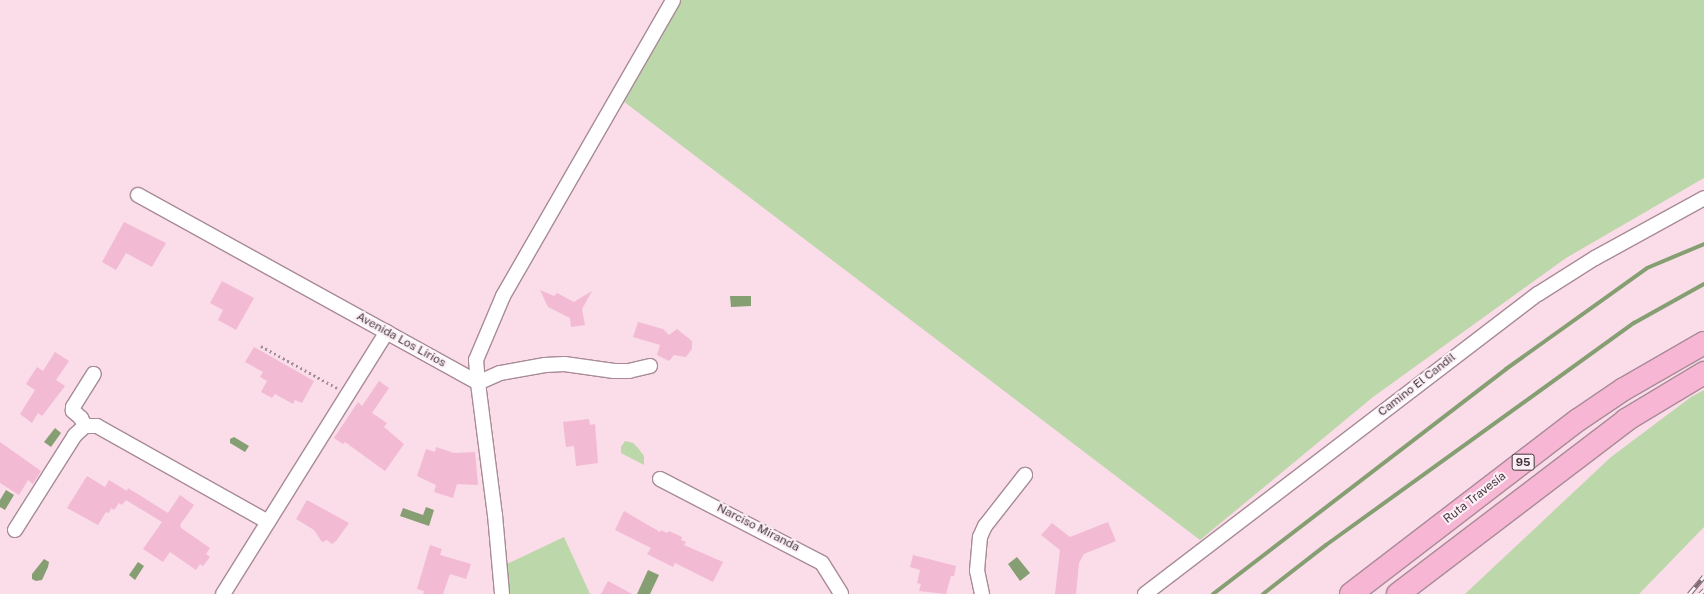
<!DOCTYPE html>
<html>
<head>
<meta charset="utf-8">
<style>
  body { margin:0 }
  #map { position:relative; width:1704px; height:594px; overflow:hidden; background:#fbdce9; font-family:"Public Sans",sans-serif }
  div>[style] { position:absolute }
  .green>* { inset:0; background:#bcd7aa }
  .water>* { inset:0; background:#859f72 }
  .stream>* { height:4px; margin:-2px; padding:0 2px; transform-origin:2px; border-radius:2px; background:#859f72 }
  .building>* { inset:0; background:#f2bad3 }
  .path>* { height:2.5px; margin-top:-1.25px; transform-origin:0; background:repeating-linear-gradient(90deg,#a58f98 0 2px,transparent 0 5px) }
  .roads { filter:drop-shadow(1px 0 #a88b97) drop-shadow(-1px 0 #a88b97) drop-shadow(0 1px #a88b97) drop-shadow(0 -1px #a88b97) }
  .street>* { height:14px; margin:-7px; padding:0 7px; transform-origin:7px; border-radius:7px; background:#fff }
  .highway>* { height:22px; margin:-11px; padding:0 11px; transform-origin:11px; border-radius:11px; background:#f7b6d3 }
  .rail>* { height:4.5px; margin-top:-2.25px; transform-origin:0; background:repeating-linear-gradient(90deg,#fceff5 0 9px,#7e6b74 0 18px); box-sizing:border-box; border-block:1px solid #7e6b74 }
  span { translate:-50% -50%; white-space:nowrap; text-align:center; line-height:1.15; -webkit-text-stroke:4px #fceff5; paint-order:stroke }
  .shield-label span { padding:1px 3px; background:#fceff5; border:1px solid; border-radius:3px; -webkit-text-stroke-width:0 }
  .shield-label { font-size:11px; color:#44373d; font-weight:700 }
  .street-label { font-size:12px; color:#44373d }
</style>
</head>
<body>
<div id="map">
  <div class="green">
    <i style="clip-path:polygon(681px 0,1704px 0,1704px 178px,1566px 258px,1373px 397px,1200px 540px,623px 101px)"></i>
    <i style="clip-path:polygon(1704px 390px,1704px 527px,1639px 594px,1465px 594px,1611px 457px,1691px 397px)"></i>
    <i style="clip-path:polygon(625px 441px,633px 443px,638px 448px,644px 456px,644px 465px,621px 453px,621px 447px)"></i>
    <i style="clip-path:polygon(564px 537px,590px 594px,508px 594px,505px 565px)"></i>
  </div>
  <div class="water">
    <i style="clip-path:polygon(751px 296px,751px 306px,731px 307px,730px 296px)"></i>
    <i style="clip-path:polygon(55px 428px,61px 433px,51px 447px,44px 442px)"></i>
    <i style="clip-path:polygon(234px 437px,249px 446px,245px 452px,230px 443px,230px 439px)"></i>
    <i style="clip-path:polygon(6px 490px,14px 495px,5px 510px,0 507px,0 500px)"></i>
    <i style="clip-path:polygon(426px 507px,434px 510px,429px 526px,400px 516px,403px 508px,423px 515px)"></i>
    <i style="clip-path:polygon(1017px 557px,1030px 573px,1020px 581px,1008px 564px)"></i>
    <i style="clip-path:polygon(44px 559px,49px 562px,48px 567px,42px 580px,36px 581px,32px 579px,32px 574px)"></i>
    <i style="clip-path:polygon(138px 562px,144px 566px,135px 580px,129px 575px)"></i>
    <i style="clip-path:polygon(648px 570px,659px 575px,650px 594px,637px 594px)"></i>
  </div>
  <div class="stream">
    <i style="left:1213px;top:594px;width:369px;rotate:-37.5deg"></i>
    <i style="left:1506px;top:369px;width:173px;rotate:-35.6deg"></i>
    <i style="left:1647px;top:268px;width:62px;rotate:-22.8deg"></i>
    <i style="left:1263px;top:594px;width:80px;rotate:-37.9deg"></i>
    <i style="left:1326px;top:545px;width:380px;rotate:-35.8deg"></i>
    <i style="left:1634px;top:323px;width:80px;rotate:-29.1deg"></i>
  </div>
  <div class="building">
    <i style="clip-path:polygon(124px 222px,166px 243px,152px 267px,126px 253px,116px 270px,102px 262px)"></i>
    <i style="clip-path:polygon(222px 281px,254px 298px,236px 330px,218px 320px,223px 310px,210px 303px)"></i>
    <i style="clip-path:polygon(540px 290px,554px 296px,557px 293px,574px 302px,592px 291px,582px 309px,585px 325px,571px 327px,570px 318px,548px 307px)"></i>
    <i style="clip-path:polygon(638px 322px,663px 329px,669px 335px,677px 329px,692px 341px,692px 349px,686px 357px,674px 355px,669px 361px,657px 355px,660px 345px,633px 337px)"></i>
    <i style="clip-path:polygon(254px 347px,314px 381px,302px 403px,295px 400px,293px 404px,275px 394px,272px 398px,261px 392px,267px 381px,260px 377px,263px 372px,245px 362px)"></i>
    <i style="clip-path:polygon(55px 352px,69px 361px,56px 380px,65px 386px,42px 416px,38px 413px,32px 423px,20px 414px,35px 390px,26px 384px,37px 367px,43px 371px)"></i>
    <i style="clip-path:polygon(379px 381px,389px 388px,372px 413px,387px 423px,384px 427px,404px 444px,385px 471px,345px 442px,343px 444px,334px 438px,358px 402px,362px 406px)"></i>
    <i style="clip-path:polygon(589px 419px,590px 425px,595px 424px,598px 463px,576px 466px,574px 446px,566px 447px,563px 422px)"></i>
    <i style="clip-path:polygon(0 442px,41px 471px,33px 484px,28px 480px,19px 495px,0 483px)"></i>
    <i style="clip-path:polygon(436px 447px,454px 453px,475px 452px,478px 485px,457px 484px,453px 498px,434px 492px,436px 485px,417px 476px,426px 449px,435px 452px)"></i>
    <i style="clip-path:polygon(87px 476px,105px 487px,109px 480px,127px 491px,128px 488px,168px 513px,180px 495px,194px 505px,180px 525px,181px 528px,210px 548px,206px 554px,210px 557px,203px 566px,200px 564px,196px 570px,170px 552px,163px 562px,143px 549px,162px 522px,126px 500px,122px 505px,119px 503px,114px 510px,111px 508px,109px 513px,106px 512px,98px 525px,67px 508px)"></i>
    <i style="clip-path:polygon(307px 500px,349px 523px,336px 541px,332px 544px,327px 540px,322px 542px,314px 530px,296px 519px)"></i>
    <i style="clip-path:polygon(624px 511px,660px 532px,661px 530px,667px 533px,669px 531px,682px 537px,681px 540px,686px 542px,684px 545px,723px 562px,713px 582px,675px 563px,673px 567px,647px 554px,651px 548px,615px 530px)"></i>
    <i style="clip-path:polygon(1108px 522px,1116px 541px,1084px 554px,1079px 563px,1076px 594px,1055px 594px,1060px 550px,1041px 535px,1052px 523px,1070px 537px)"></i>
    <i style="clip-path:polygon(430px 545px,442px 549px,440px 555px,471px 564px,466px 579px,450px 574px,443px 594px,423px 594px,424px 591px,417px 589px)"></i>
    <i style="clip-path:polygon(913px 555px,956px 566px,954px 576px,951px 576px,946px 594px,919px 591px,921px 584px,917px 583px,920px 570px,910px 567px)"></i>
    <i style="clip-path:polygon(608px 581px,632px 594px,601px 594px)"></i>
  </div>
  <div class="path">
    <i style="left:261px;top:346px;width:87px;rotate:28.9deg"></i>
  </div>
  <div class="roads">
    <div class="street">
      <i style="left:138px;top:195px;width:389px;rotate:28.9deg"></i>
      <i style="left:478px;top:383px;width:133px;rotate:82.7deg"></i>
      <i style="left:495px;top:515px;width:79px;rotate:84.9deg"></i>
      <i style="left:650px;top:366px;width:22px;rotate:167deg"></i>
      <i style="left:629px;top:371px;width:15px;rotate:180deg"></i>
      <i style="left:614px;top:371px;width:50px;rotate:-172deg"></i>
      <i style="left:564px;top:364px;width:19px;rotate:177deg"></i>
      <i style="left:545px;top:365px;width:46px;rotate:169.9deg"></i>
      <i style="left:500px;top:373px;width:24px;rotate:156deg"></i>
      <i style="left:478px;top:383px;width:23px;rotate:-95deg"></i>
      <i style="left:476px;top:360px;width:69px;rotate:-67.1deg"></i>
      <i style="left:503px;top:296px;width:341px;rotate:-60.1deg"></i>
      <i style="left:85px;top:426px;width:9px;rotate:-117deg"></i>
      <i style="left:81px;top:418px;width:11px;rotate:-139deg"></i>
      <i style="left:73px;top:411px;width:4px;rotate:-90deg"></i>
      <i style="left:73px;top:407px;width:39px;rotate:-58deg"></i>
      <i style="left:660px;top:479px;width:182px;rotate:27.4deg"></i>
      <i style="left:822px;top:563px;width:36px;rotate:58deg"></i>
      <i style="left:15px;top:530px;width:112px;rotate:-57.7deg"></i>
      <i style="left:75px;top:435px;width:13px;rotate:-42deg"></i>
      <i style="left:85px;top:426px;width:12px"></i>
      <i style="left:97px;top:426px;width:196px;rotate:29.3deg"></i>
      <i style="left:223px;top:594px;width:309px;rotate:-58deg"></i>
      <i style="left:982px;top:594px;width:24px;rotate:-102deg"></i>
      <i style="left:977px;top:571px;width:34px;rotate:-85deg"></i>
      <i style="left:980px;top:537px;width:12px;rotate:-66deg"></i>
      <i style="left:985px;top:526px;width:65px;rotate:-51.9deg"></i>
      <i style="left:1145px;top:594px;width:494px;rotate:-37.4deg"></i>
      <i style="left:1538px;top:294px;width:67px;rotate:-32.3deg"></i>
      <i style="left:1595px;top:258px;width:124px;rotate:-28.8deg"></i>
    </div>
    <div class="highway">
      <i style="left:1351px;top:594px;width:286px;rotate:-37.5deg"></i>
      <i style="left:1578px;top:420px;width:55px;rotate:-34deg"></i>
      <i style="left:1624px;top:389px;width:92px;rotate:-29.9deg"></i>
      <i style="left:1398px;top:594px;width:287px;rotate:-37.3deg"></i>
      <i style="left:1626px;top:420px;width:91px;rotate:-31.1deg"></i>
    </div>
  </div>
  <div class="rail">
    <i style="left:1689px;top:594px;width:23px;rotate:-50deg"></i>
    <i style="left:1700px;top:594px;width:6px;rotate:-45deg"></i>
  </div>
  <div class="shield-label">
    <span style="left:1523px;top:462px">95</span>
  </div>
  <div class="street-label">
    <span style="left:401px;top:340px;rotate:29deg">Avenida Los Lirios</span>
    <span style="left:1417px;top:385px;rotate:-38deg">Camino El Candil</span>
    <span style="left:1475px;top:498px;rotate:-38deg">Ruta Travesía</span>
    <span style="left:758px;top:528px;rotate:27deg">Narciso Miranda</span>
  </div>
</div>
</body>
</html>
